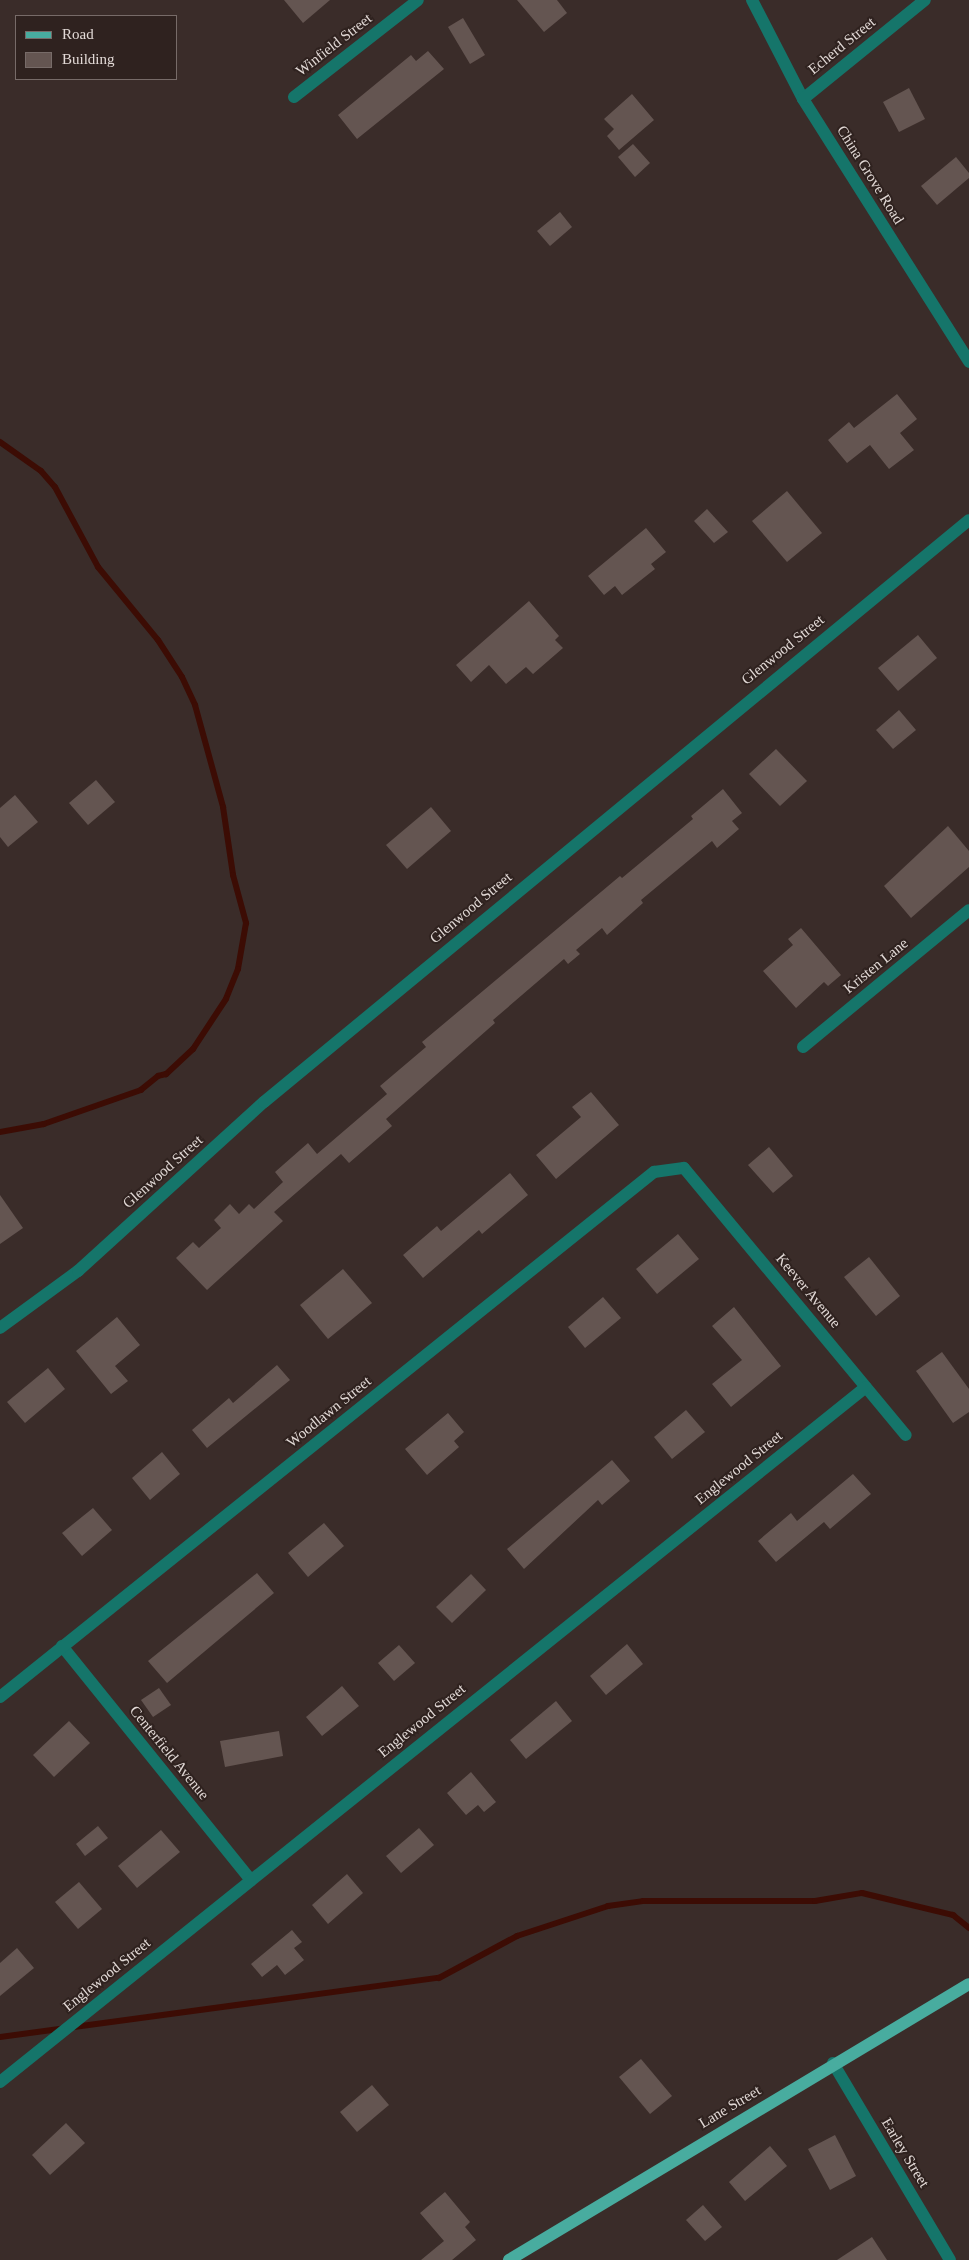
<!DOCTYPE html>
<html>
<head>
<meta charset="utf-8">
<style>
  body { margin:0 }
  #map { position:relative; width:969px; height:2260px; overflow:hidden; background:#3a2c29; font-family:"Times New Roman",serif }
  div>[style] { position:absolute }
  .stream>* { height:6px; margin:-3px; padding:0 3px; transform-origin:3px; border-radius:3px; background:#3c0c04 }
  .building>* { inset:0; background:#645551 }
  .minor>* { height:12px; margin:-6px; padding:0 6px; transform-origin:6px; border-radius:6px; background:#15756a }
  .major>* { height:12px; margin:-6px; padding:0 6px; transform-origin:6px; border-radius:6px; background:#48ac9f }
  span { translate:-50% -50%; white-space:nowrap; text-align:center; line-height:1.15; -webkit-text-stroke:4px #2f221f; paint-order:stroke }
  .street-label { font-size:15px; color:#e2d9d6 }
  .legend { position:absolute; left:15px; top:15px; width:162px; height:65px; box-sizing:border-box; background:#2f221f; border:1px solid #776b68; margin:0; padding:6px 9px; list-style:none; font-size:15px; color:#e2d9d6 }
  .legend li { display:flex; align-items:center; gap:10px; height:25px }
  .legend b { width:25px; border:1px solid #776b68 }
</style>
</head>
<body>
<div id="map">
  <div class="stream">
    <i style="left:0;top:442px;width:50px;rotate:35.3deg"></i>
    <i style="left:41px;top:471px;width:21px;rotate:49deg"></i>
    <i style="left:55px;top:487px;width:91px;rotate:61.7deg"></i>
    <i style="left:98px;top:567px;width:94px;rotate:50.6deg"></i>
    <i style="left:158px;top:640px;width:44px;rotate:57deg"></i>
    <i style="left:182px;top:677px;width:31px;rotate:65deg"></i>
    <i style="left:195px;top:705px;width:106px;rotate:74.6deg"></i>
    <i style="left:223px;top:807px;width:69px;rotate:81.6deg"></i>
    <i style="left:233px;top:875px;width:50px;rotate:74.8deg"></i>
    <i style="left:246px;top:923px;width:47px;rotate:99.9deg"></i>
    <i style="left:238px;top:969px;width:32px;rotate:112deg"></i>
    <i style="left:226px;top:999px;width:60px;rotate:123.4deg"></i>
    <i style="left:193px;top:1049px;width:37px;rotate:137deg"></i>
    <i style="left:166px;top:1074px;width:8px;rotate:166deg"></i>
    <i style="left:158px;top:1076px;width:22px;rotate:141deg"></i>
    <i style="left:141px;top:1090px;width:103px;rotate:160.7deg"></i>
    <i style="left:44px;top:1124px;width:45px;rotate:169.7deg"></i>
    <i style="left:0;top:2037px;width:443px;rotate:-7.7deg"></i>
    <i style="left:439px;top:1978px;width:89px;rotate:-28.3deg"></i>
    <i style="left:517px;top:1936px;width:96px;rotate:-18.2deg"></i>
    <i style="left:608px;top:1906px;width:35px;rotate:-8deg"></i>
    <i style="left:643px;top:1901px;width:172px"></i>
    <i style="left:815px;top:1901px;width:48px;rotate:-9.7deg"></i>
    <i style="left:862px;top:1893px;width:94px;rotate:13.6deg"></i>
    <i style="left:953px;top:1915px;width:21px;rotate:39deg"></i>
  </div>
  <div class="building">
    <i style="clip-path:polygon(284px 0,330px 0,303px 23px)"></i>
    <i style="clip-path:polygon(517px 0,557px 0,567px 13px,544px 32px)"></i>
    <i style="clip-path:polygon(463px 18px,485px 55px,470px 64px,448px 27px)"></i>
    <i style="clip-path:polygon(428px 51px,444px 69px,357px 139px,338px 115px,411px 55px,416px 61px)"></i>
    <i style="clip-path:polygon(909px 88px,925px 119px,899px 132px,883px 102px)"></i>
    <i style="clip-path:polygon(632px 94px,654px 120px,619px 150px,607px 136px,614px 129px,604px 119px)"></i>
    <i style="clip-path:polygon(633px 144px,650px 163px,635px 177px,618px 157px)"></i>
    <i style="clip-path:polygon(956px 157px,969px 173px,969px 178px,937px 205px,921px 186px)"></i>
    <i style="clip-path:polygon(560px 212px,572px 227px,550px 246px,537px 231px)"></i>
    <i style="clip-path:polygon(897px 394px,917px 419px,900px 433px,914px 450px,889px 469px,870px 445px,847px 463px,828px 440px,849px 422px,854px 428px)"></i>
    <i style="clip-path:polygon(787px 491px,822px 533px,787px 562px,752px 521px)"></i>
    <i style="clip-path:polygon(707px 509px,728px 532px,714px 543px,694px 521px)"></i>
    <i style="clip-path:polygon(646px 528px,666px 552px,651px 564px,655px 569px,622px 595px,615px 586px,604px 595px,588px 576px)"></i>
    <i style="clip-path:polygon(529px 601px,559px 636px,555px 640px,563px 648px,533px 674px,526px 667px,506px 684px,489px 665px,471px 682px,456px 665px)"></i>
    <i style="clip-path:polygon(918px 635px,937px 658px,898px 691px,878px 668px)"></i>
    <i style="clip-path:polygon(899px 710px,916px 730px,893px 749px,876px 730px)"></i>
    <i style="clip-path:polygon(776px 749px,807px 781px,780px 806px,749px 774px)"></i>
    <i style="clip-path:polygon(96px 780px,115px 802px,88px 825px,69px 803px)"></i>
    <i style="clip-path:polygon(723px 789px,742px 813px,732px 821px,739px 829px,717px 848px,712px 841px,641px 900px,643px 903px,607px 935px,602px 928px,576px 950px,580px 954px,568px 964px,564px 959px,493px 1020px,495px 1023px,386px 1119px,392px 1126px,349px 1163px,341px 1154px,274px 1212px,283px 1221px,207px 1290px,176px 1258px,193px 1242px,199px 1248px,221px 1228px,214px 1220px,230px 1204px,239px 1214px,249px 1204px,254px 1209px,283px 1182px,275px 1172px,308px 1143px,317px 1154px,387px 1094px,380px 1086px,426px 1047px,422px 1042px,620px 876px,622px 878px,693px 819px,691px 816px)"></i>
    <i style="clip-path:polygon(15px 795px,38px 822px,8px 847px,0 837px,0 808px)"></i>
    <i style="clip-path:polygon(431px 807px,451px 831px,407px 869px,386px 845px)"></i>
    <i style="clip-path:polygon(948px 826px,969px 851px,969px 867px,911px 918px,884px 886px)"></i>
    <i style="clip-path:polygon(801px 928px,841px 975px,828px 986px,824px 982px,796px 1008px,763px 971px,793px 945px,788px 939px)"></i>
    <i style="clip-path:polygon(591px 1092px,619px 1125px,556px 1179px,536px 1155px,581px 1117px,572px 1107px)"></i>
    <i style="clip-path:polygon(769px 1147px,793px 1176px,773px 1193px,748px 1165px)"></i>
    <i style="clip-path:polygon(510px 1173px,528px 1195px,482px 1234px,479px 1230px,423px 1278px,403px 1255px,437px 1226px,441px 1231px)"></i>
    <i style="clip-path:polygon(0 1195px,23px 1228px,0 1244px)"></i>
    <i style="clip-path:polygon(678px 1234px,699px 1259px,657px 1294px,636px 1269px)"></i>
    <i style="clip-path:polygon(869px 1257px,900px 1296px,876px 1316px,844px 1277px)"></i>
    <i style="clip-path:polygon(343px 1269px,372px 1303px,328px 1339px,300px 1305px)"></i>
    <i style="clip-path:polygon(603px 1297px,621px 1318px,585px 1348px,568px 1327px)"></i>
    <i style="clip-path:polygon(734px 1307px,781px 1366px,731px 1407px,712px 1384px,742px 1360px,712px 1326px)"></i>
    <i style="clip-path:polygon(117px 1317px,140px 1345px,115px 1366px,128px 1381px,111px 1394px,76px 1351px)"></i>
    <i style="clip-path:polygon(942px 1352px,969px 1389px,969px 1412px,953px 1423px,916px 1371px)"></i>
    <i style="clip-path:polygon(277px 1365px,290px 1380px,207px 1448px,192px 1430px,229px 1398px,233px 1403px)"></i>
    <i style="clip-path:polygon(48px 1368px,65px 1389px,25px 1423px,7px 1402px)"></i>
    <i style="clip-path:polygon(686px 1410px,705px 1432px,672px 1459px,654px 1437px)"></i>
    <i style="clip-path:polygon(448px 1413px,464px 1432px,454px 1441px,459px 1447px,427px 1475px,405px 1449px)"></i>
    <i style="clip-path:polygon(162px 1452px,180px 1474px,150px 1500px,132px 1478px)"></i>
    <i style="clip-path:polygon(612px 1460px,630px 1481px,602px 1505px,598px 1500px,524px 1569px,507px 1549px)"></i>
    <i style="clip-path:polygon(853px 1474px,871px 1494px,830px 1529px,824px 1522px,776px 1562px,758px 1541px,791px 1513px,797px 1521px)"></i>
    <i style="clip-path:polygon(93px 1508px,112px 1530px,82px 1556px,62px 1533px)"></i>
    <i style="clip-path:polygon(324px 1523px,344px 1546px,308px 1577px,288px 1553px)"></i>
    <i style="clip-path:polygon(257px 1573px,274px 1593px,167px 1683px,148px 1661px)"></i>
    <i style="clip-path:polygon(471px 1574px,486px 1590px,452px 1623px,436px 1607px)"></i>
    <i style="clip-path:polygon(627px 1644px,643px 1664px,606px 1695px,590px 1676px)"></i>
    <i style="clip-path:polygon(399px 1645px,415px 1663px,394px 1681px,378px 1663px)"></i>
    <i style="clip-path:polygon(342px 1686px,359px 1706px,322px 1736px,306px 1717px)"></i>
    <i style="clip-path:polygon(159px 1688px,171px 1705px,153px 1717px,141px 1700px)"></i>
    <i style="clip-path:polygon(556px 1701px,572px 1721px,526px 1759px,510px 1740px)"></i>
    <i style="clip-path:polygon(69px 1721px,90px 1743px,54px 1777px,33px 1755px)"></i>
    <i style="clip-path:polygon(279px 1731px,283px 1756px,225px 1767px,220px 1741px)"></i>
    <i style="clip-path:polygon(471px 1772px,496px 1802px,484px 1812px,478px 1805px,466px 1815px,447px 1793px)"></i>
    <i style="clip-path:polygon(98px 1826px,108px 1838px,85px 1856px,76px 1844px)"></i>
    <i style="clip-path:polygon(419px 1828px,434px 1845px,401px 1873px,386px 1856px)"></i>
    <i style="clip-path:polygon(161px 1830px,180px 1852px,137px 1888px,118px 1866px)"></i>
    <i style="clip-path:polygon(347px 1874px,363px 1893px,328px 1924px,312px 1905px)"></i>
    <i style="clip-path:polygon(79px 1882px,102px 1909px,78px 1929px,55px 1902px)"></i>
    <i style="clip-path:polygon(292px 1930px,302px 1942px,294px 1948px,304px 1960px,285px 1975px,277px 1965px,262px 1977px,251px 1964px)"></i>
    <i style="clip-path:polygon(17px 1948px,34px 1968px,0 1996px,0 1963px)"></i>
    <i style="clip-path:polygon(641px 2059px,672px 2096px,650px 2114px,619px 2077px)"></i>
    <i style="clip-path:polygon(372px 2085px,389px 2105px,357px 2132px,340px 2112px)"></i>
    <i style="clip-path:polygon(66px 2123px,85px 2143px,50px 2175px,32px 2155px)"></i>
    <i style="clip-path:polygon(835px 2135px,856px 2176px,830px 2190px,808px 2149px)"></i>
    <i style="clip-path:polygon(770px 2146px,787px 2166px,745px 2201px,729px 2182px)"></i>
    <i style="clip-path:polygon(445px 2192px,470px 2222px,465px 2227px,476px 2240px,452px 2260px,421px 2260px,444px 2241px,420px 2213px)"></i>
    <i style="clip-path:polygon(703px 2205px,722px 2227px,705px 2241px,686px 2220px)"></i>
    <i style="clip-path:polygon(872px 2237px,887px 2260px,837px 2260px)"></i>
  </div>
  <div class="minor">
    <i style="left:752px;top:0;width:111px;rotate:62.7deg"></i>
    <i style="left:803px;top:99px;width:311px;rotate:57.7deg"></i>
    <i style="left:294px;top:97px;width:157px;rotate:-38deg"></i>
    <i style="left:803px;top:99px;width:157px;rotate:-39.1deg"></i>
    <i style="left:803px;top:1047px;width:215px;rotate:-39.5deg"></i>
    <i style="left:0;top:1328px;width:97px;rotate:-36.2deg"></i>
    <i style="left:78px;top:1271px;width:251px;rotate:-42.3deg"></i>
    <i style="left:264px;top:1102px;width:914px;rotate:-39.54deg"></i>
    <i style="left:62px;top:1646px;width:301px;rotate:51.1deg"></i>
    <i style="left:0;top:1697px;width:839px;rotate:-38.76deg"></i>
    <i style="left:654px;top:1172px;width:30px;rotate:-8deg"></i>
    <i style="left:684px;top:1168px;width:347px;rotate:50.3deg"></i>
    <i style="left:833px;top:2063px;width:229px;rotate:59.3deg"></i>
    <i style="left:0;top:2082px;width:1110px;rotate:-38.75deg"></i>
  </div>
  <div class="major">
    <i style="left:509px;top:2260px;width:536px;rotate:-30.96deg"></i>
  </div>
  <div class="street-label">
    <span style="left:334px;top:45px;rotate:-38deg">Winfield Street</span>
    <span style="left:842px;top:46px;rotate:-39deg">Echerd Street</span>
    <span style="left:870px;top:175px;rotate:58deg">China Grove Road</span>
    <span style="left:783px;top:650px;rotate:-39deg">Glenwood Street</span>
    <span style="left:471px;top:908px;rotate:-40deg">Glenwood Street</span>
    <span style="left:876px;top:966px;rotate:-39deg">Kristen Lane</span>
    <span style="left:163px;top:1172px;rotate:-42deg">Glenwood Street</span>
    <span style="left:808px;top:1291px;rotate:50deg">Keever Avenue</span>
    <span style="left:329px;top:1412px;rotate:-39deg">Woodlawn Street</span>
    <span style="left:739px;top:1468px;rotate:-39deg">Englewood Street</span>
    <span style="left:422px;top:1721px;rotate:-39deg">Englewood Street</span>
    <span style="left:169px;top:1753px;rotate:51deg">Centerfield Avenue</span>
    <span style="left:107px;top:1975px;rotate:-39deg">Englewood Street</span>
    <span style="left:730px;top:2107px;rotate:-31deg">Lane Street</span>
    <span style="left:905px;top:2153px;rotate:59deg">Earley Street</span>
  </div>
  <ul class="legend">
  <li><b style="height:6px;background:#48ac9f"></b>Road</li>
  <li><b style="height:14px;background:#645551"></b>Building</li>
  </ul>
</div>
</body>
</html>
